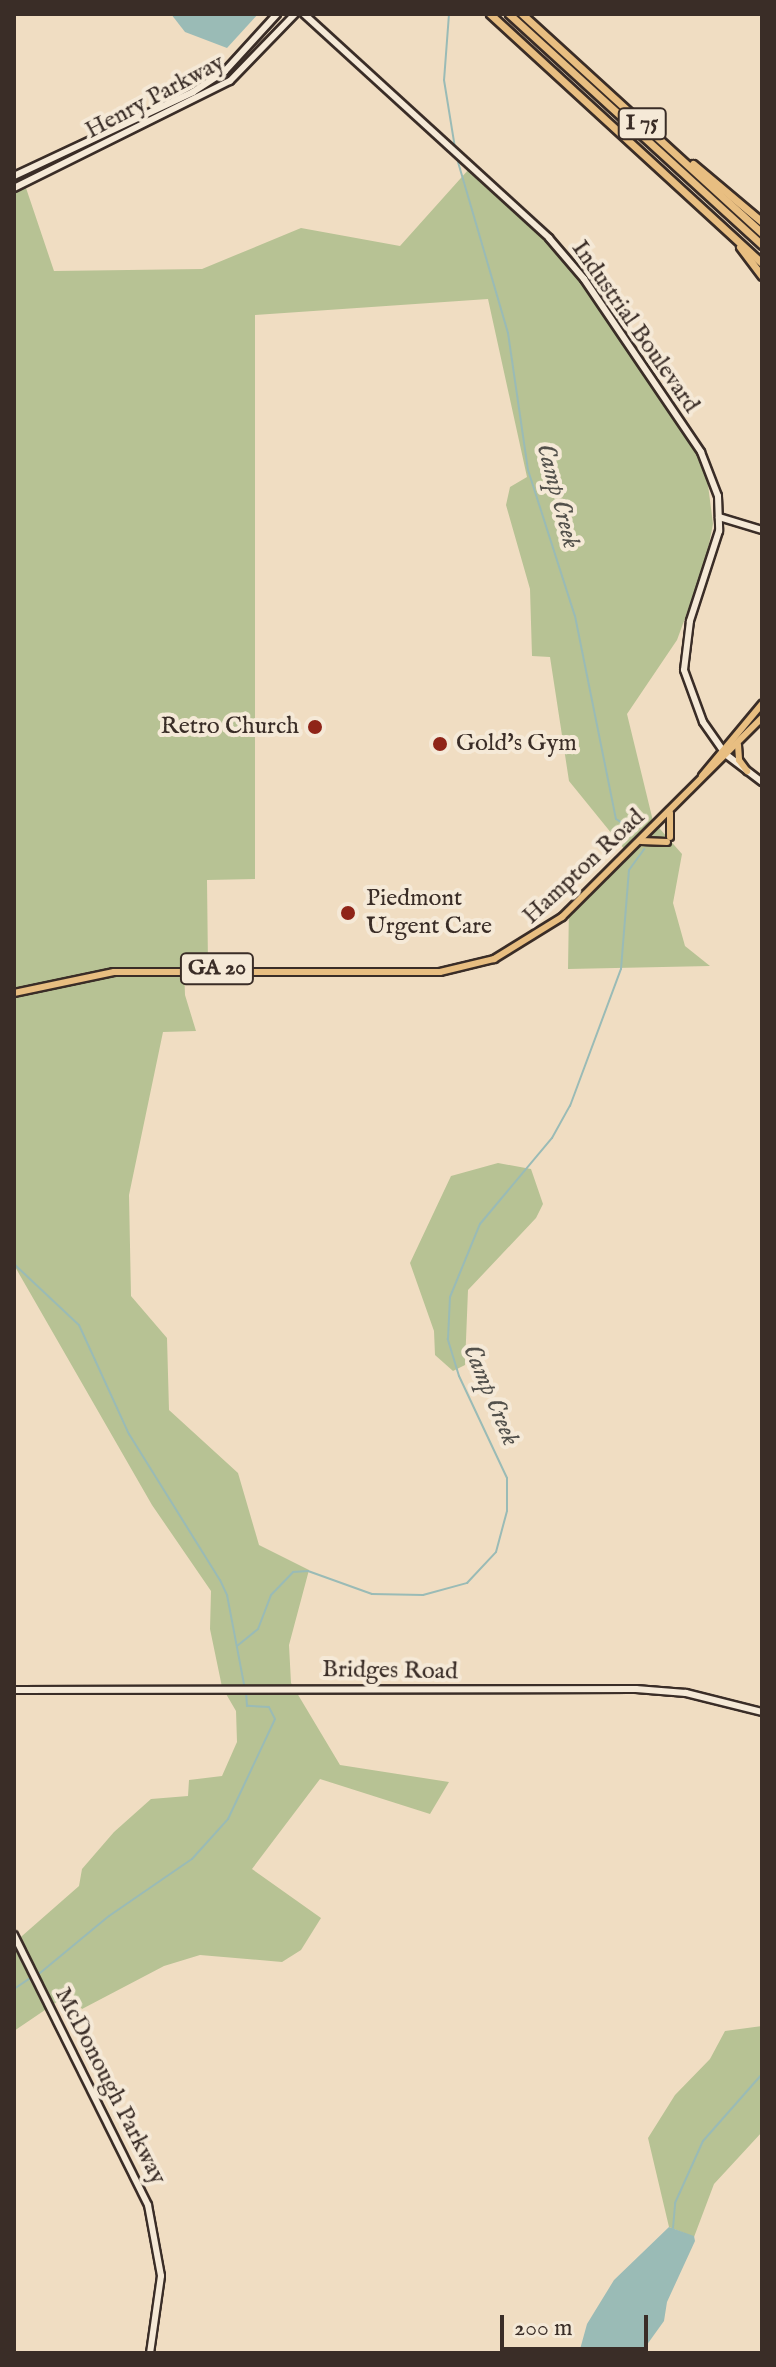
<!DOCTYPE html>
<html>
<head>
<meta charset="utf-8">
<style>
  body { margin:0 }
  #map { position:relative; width:776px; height:2367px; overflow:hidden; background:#f0ddc2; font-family:"IM FELL English",serif }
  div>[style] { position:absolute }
  .green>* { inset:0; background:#b7c294 }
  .water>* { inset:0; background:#9abbb6 }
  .stream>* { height:2px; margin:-1px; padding:0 1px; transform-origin:1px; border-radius:1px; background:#9abbb6 }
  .roads { filter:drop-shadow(2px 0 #3a2d27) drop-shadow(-2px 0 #3a2d27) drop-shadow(0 2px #3a2d27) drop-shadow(0 -2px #3a2d27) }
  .secondary>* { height:6px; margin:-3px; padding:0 3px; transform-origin:3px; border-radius:3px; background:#f5e9d7 }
  .primary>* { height:6px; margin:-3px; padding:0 3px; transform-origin:3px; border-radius:3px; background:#e8be81 }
  .highway>* { height:7px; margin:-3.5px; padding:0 3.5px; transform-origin:3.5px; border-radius:3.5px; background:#e8be81 }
  .dots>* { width:22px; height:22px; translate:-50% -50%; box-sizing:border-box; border:4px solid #f5e9d7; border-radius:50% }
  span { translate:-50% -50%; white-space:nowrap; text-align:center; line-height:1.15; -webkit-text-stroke:8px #f5e9d7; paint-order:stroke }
  .shield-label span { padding:2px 6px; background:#f5e9d7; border:2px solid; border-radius:6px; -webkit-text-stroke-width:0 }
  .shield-label { font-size:22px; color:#3a2d27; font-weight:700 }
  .street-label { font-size:24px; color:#3a2d27 }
  .poi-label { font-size:24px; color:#3a2d27 }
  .right { translate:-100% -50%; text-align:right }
  .left { translate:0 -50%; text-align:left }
  .water-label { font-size:26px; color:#52504b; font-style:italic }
  .frame { position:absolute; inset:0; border:16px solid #3a2d27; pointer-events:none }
  .scale { position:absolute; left:500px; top:2315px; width:148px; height:36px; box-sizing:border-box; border:4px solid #3a2d27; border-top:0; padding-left:10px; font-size:24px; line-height:28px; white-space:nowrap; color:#3a2d27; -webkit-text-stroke:6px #f5e9d7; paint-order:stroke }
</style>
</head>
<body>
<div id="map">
  <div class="green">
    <i style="clip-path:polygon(469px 169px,549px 240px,686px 427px,706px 469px,713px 524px,705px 564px,677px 640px,627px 714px,653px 821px,682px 854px,673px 903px,685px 946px,710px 966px,568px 969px,569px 906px,625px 850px,569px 781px,550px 657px,532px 656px,530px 589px,506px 505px,510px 487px,527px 477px,488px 299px,255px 315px,255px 879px,207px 880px,208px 965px,184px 967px,185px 995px,196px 1031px,163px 1032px,129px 1195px,131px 1296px,167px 1338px,169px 1410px,238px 1473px,259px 1545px,309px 1570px,289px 1645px,291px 1683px,340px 1765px,449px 1782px,430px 1814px,320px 1779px,252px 1869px,321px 1918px,301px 1950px,282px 1962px,200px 1955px,164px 1966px,82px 2009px,70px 1993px,14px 2031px,14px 1943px,79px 1886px,82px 1869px,114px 1832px,151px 1799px,188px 1796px,189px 1780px,222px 1776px,237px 1742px,236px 1711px,222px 1687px,210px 1629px,211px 1591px,152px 1505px,14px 1265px,14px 187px,24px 182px,54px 271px,202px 269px,301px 228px,400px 246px)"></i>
    <i style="clip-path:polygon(498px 1163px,531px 1169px,543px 1204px,536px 1218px,468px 1290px,465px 1365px,453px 1371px,435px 1355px,434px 1331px,410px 1263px,451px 1176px)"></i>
    <i style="clip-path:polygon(762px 2026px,762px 2132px,714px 2184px,694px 2237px,669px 2227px,648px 2138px,675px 2095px,710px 2059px,725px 2031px)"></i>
  </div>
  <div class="water">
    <i style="clip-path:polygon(171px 14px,258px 14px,227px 48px,185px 32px)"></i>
    <i style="clip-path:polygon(669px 2227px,694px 2236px,695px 2241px,667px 2302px,664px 2321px,641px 2353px,579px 2353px,587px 2324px,614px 2280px)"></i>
  </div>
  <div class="stream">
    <i style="left:449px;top:14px;width:66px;rotate:94.3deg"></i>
    <i style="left:444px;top:80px;width:69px;rotate:80.8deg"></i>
    <i style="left:458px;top:162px;width:178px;rotate:73.7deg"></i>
    <i style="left:508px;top:333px;width:138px;rotate:81.7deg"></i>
    <i style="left:528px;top:470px;width:153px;rotate:72.2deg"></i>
    <i style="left:575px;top:616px;width:207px;rotate:78.6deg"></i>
    <i style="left:616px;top:819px;width:22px;rotate:32deg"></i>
    <i style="left:14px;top:1264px;width:89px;rotate:43.2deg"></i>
    <i style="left:79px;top:1325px;width:120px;rotate:65.4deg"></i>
    <i style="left:129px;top:1434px;width:172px;rotate:58.1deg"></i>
    <i style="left:220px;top:1580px;width:17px;rotate:65deg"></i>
    <i style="left:227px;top:1595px;width:91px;rotate:79.2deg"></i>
    <i style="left:237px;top:1646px;width:27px;rotate:-39deg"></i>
    <i style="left:258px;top:1629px;width:36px;rotate:-69deg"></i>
    <i style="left:271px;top:1595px;width:32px;rotate:-46deg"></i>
    <i style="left:293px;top:1572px;width:15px;rotate:-4deg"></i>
    <i style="left:308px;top:1571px;width:68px;rotate:19.8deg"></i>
    <i style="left:372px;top:1594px;width:51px;rotate:1.1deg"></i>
    <i style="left:423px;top:1595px;width:46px;rotate:-15.3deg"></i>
    <i style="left:467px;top:1583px;width:42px;rotate:-46.9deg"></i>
    <i style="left:496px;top:1552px;width:42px;rotate:-75deg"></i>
    <i style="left:507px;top:1511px;width:33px;rotate:-90deg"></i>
    <i style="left:507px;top:1478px;width:113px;rotate:-115.2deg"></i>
    <i style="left:459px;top:1376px;width:39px;rotate:-107deg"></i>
    <i style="left:448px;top:1339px;width:42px;rotate:-87.3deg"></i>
    <i style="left:450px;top:1297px;width:79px;rotate:-67.7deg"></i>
    <i style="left:480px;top:1224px;width:112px;rotate:-50.1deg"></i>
    <i style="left:552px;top:1138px;width:37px;rotate:-61deg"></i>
    <i style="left:570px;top:1106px;width:146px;rotate:-69.6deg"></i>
    <i style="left:621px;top:969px;width:99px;rotate:-85.4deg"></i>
    <i style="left:629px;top:870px;width:26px;rotate:-54deg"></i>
    <i style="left:40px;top:1973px;width:89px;rotate:-39.6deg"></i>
    <i style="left:109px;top:1916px;width:101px;rotate:-34.5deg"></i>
    <i style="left:192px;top:1859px;width:54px;rotate:-48deg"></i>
    <i style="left:228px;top:1819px;width:110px;rotate:-64.8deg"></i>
    <i style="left:275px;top:1719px;width:13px;rotate:-117deg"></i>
    <i style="left:269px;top:1707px;width:22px;rotate:-177deg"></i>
    <i style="left:247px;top:1706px;width:13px;rotate:-94deg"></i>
    <i style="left:14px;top:1989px;width:18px;rotate:-34deg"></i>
    <i style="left:673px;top:2228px;width:25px;rotate:-85deg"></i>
    <i style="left:675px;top:2203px;width:68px;rotate:-65.7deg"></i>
    <i style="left:703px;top:2141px;width:89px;rotate:-48.6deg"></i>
  </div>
  <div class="roads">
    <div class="secondary">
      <i style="left:304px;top:14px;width:332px;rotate:42.4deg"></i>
      <i style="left:549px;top:238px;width:54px;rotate:49.5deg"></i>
      <i style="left:584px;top:279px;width:209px;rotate:55.9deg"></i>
      <i style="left:701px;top:452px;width:47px;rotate:68.9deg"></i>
      <i style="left:718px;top:496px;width:35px;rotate:88deg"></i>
      <i style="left:719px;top:531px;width:95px;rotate:107.9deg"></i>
      <i style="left:690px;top:621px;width:49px;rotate:97deg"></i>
      <i style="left:684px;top:670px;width:55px;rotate:69.9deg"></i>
      <i style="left:703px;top:722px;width:33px;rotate:55deg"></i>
      <i style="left:14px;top:176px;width:198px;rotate:-25.1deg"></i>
      <i style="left:193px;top:92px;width:38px;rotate:-33deg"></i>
      <i style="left:225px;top:71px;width:77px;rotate:-47.6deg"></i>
      <i style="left:14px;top:188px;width:241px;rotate:-26.4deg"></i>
      <i style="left:230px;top:81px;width:93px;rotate:-45.9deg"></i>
      <i style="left:719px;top:517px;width:45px;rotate:16.8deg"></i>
      <i style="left:724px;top:753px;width:48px;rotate:37.3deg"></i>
      <i style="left:14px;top:1690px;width:622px;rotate:-0.09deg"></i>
      <i style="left:636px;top:1689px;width:50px;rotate:4.6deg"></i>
      <i style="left:686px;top:1693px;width:78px;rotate:14deg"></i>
      <i style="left:14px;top:1935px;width:301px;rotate:63.6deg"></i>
      <i style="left:148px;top:2205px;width:72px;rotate:79.6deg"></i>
      <i style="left:161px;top:2276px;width:78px;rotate:98.1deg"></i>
    </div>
    <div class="primary">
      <i style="left:738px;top:745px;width:15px;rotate:86deg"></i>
      <i style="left:739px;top:760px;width:14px;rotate:54deg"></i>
      <i style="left:702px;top:776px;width:94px;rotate:-50.2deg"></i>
      <i style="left:670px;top:813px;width:24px;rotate:90deg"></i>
      <i style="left:641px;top:841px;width:26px;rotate:2deg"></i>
      <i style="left:14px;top:993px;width:102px;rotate:-11.9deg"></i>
      <i style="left:114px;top:972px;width:326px"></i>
      <i style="left:440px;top:972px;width:56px;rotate:-13.5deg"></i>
      <i style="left:494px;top:959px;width:80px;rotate:-31.7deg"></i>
      <i style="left:562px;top:917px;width:282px;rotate:-44.9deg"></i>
    </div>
    <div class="highway">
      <i style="left:490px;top:14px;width:369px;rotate:42.5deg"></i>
      <i style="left:509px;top:14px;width:343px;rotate:42.4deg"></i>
      <i style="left:522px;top:14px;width:325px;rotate:42.4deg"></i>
      <i style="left:693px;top:164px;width:90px;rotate:40deg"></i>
      <i style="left:740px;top:247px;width:36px;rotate:53deg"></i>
    </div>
  </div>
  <div class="dots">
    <i style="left:315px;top:727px;background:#8f2418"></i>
    <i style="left:440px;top:744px;background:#8f2418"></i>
    <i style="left:348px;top:913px;background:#8f2418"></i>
  </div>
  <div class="shield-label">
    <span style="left:642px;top:124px">I 75</span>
    <span style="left:217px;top:969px">GA 20</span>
  </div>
  <div class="street-label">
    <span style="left:155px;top:97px;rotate:-28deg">Henry Parkway</span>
    <span style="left:635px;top:327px;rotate:55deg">Industrial Boulevard</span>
    <span style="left:584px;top:867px;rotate:-43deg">Hampton Road</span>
    <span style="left:390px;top:1671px;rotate:1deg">Bridges Road</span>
    <span style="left:110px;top:2086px;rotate:63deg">McDonough Parkway</span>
  </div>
  <div class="poi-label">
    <span class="right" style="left:299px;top:727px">Retro Church</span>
    <span class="left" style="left:456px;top:744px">Gold's Gym</span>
    <span class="left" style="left:366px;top:913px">Piedmont<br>Urgent Care</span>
  </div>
  <div class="water-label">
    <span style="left:558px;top:496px;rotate:75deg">Camp Creek</span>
    <span style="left:491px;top:1395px;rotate:67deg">Camp Creek</span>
  </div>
  <div class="frame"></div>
  <div class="scale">200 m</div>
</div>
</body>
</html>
